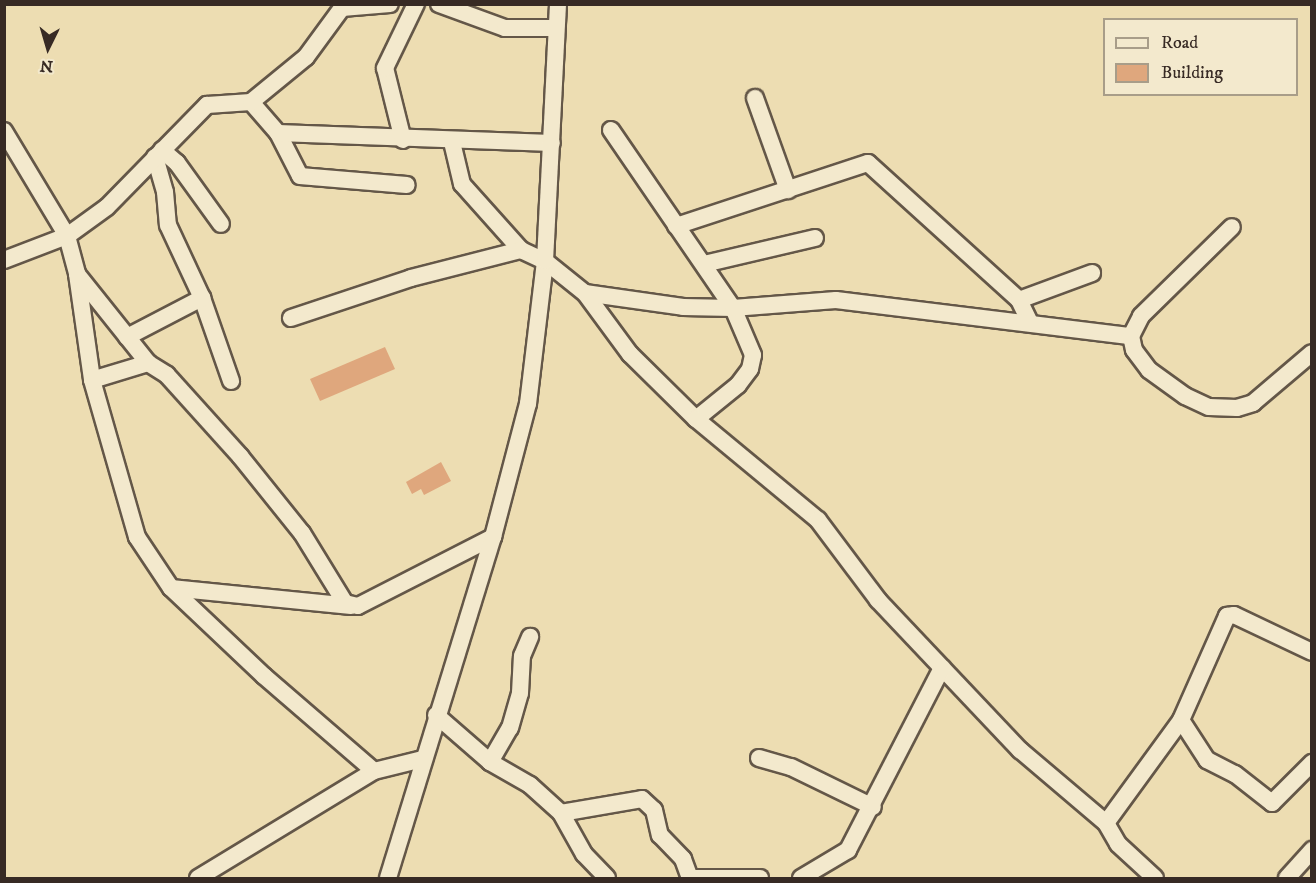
<!DOCTYPE html>
<html>
<head>
<meta charset="utf-8">
<style>
  body { margin:0 }
  #map { position:relative; width:1316px; height:883px; overflow:hidden; background:#edddb2; font-family:"IM FELL DW Pica",serif }
  div>[style] { position:absolute }
  .building>* { inset:0; background:#dfa77d }
  .roads { filter:drop-shadow(2px 0 #645748) drop-shadow(-2px 0 #645748) drop-shadow(0 2px #645748) drop-shadow(0 -2px #645748) }
  .minor>* { height:16px; margin:-8px; padding:0 8px; transform-origin:8px; border-radius:8px; background:#f3e9cd }
  span { translate:-50% -50%; white-space:nowrap; text-align:center; line-height:1.15; -webkit-text-stroke:4.5px #f3e9cd; paint-order:stroke }
  .frame { position:absolute; inset:0; border:6px solid #372a24; pointer-events:none }
  .legend { position:absolute; left:1103px; top:18px; width:195px; height:78px; box-sizing:border-box; background:#f3e9cd; border:2px solid #a89d89; margin:0; padding:8px 10px; list-style:none; font-size:18px; color:#372a24 }
  .legend li { display:flex; align-items:center; gap:12px; height:30px }
  .legend b { width:30px; border:2px solid #a89d89 }
  .north { position:absolute; left:18px; top:18px; width:60px; height:60px; -webkit-text-stroke:4px #f3e9cd; paint-order:stroke; rotate:185deg; font-size:16px; font-weight:700; line-height:24px; text-align:center; color:#372a24 }
  .north::after { content:''; display:block; margin:auto; width:21px; height:27px; background:#372a24; clip-path:polygon(50% 0,100% 100%,50% 72%,0 100%) }
</style>
</head>
<body>
<div id="map">
  <div class="building">
    <i style="clip-path:polygon(385px 347px,395px 369px,320px 401px,310px 379px)"></i>
    <i style="clip-path:polygon(441px 462px,451px 481px,424px 495px,421px 489px,412px 494px,406px 482px)"></i>
  </div>
  <div class="roads">
    <div class="minor">
      <i style="left:439px;top:4px;width:70px;rotate:20deg"></i>
      <i style="left:505px;top:28px;width:51px"></i>
      <i style="left:755px;top:98px;width:98px;rotate:70.3deg"></i>
      <i style="left:251px;top:102px;width:41px;rotate:48.9deg"></i>
      <i style="left:278px;top:133px;width:48px;rotate:62.9deg"></i>
      <i style="left:300px;top:176px;width:107px;rotate:4.8deg"></i>
      <i style="left:611px;top:130px;width:216px;rotate:55.6deg"></i>
      <i style="left:733px;top:308px;width:51px;rotate:66.9deg"></i>
      <i style="left:753px;top:355px;width:14px;rotate:102deg"></i>
      <i style="left:750px;top:369px;width:20px;rotate:127deg"></i>
      <i style="left:738px;top:385px;width:54px;rotate:141deg"></i>
      <i style="left:4px;top:131px;width:122px;rotate:59deg"></i>
      <i style="left:67px;top:236px;width:39px;rotate:75deg"></i>
      <i style="left:77px;top:274px;width:114px;rotate:51.4deg"></i>
      <i style="left:148px;top:363px;width:22px;rotate:32deg"></i>
      <i style="left:167px;top:375px;width:109px;rotate:48deg"></i>
      <i style="left:240px;top:456px;width:99px;rotate:51.2deg"></i>
      <i style="left:302px;top:533px;width:82px;rotate:58.4deg"></i>
      <i style="left:345px;top:603px;width:13px;rotate:13deg"></i>
      <i style="left:358px;top:606px;width:152px;rotate:-27.1deg"></i>
      <i style="left:278px;top:133px;width:274px;rotate:2.1deg"></i>
      <i style="left:403px;top:140px;width:74px;rotate:-104deg"></i>
      <i style="left:385px;top:68px;width:71px;rotate:-64.2deg"></i>
      <i style="left:452px;top:142px;width:43px;rotate:76.6deg"></i>
      <i style="left:462px;top:184px;width:89px;rotate:48.2deg"></i>
      <i style="left:521px;top:250px;width:26px;rotate:25deg"></i>
      <i style="left:545px;top:261px;width:51px;rotate:38.7deg"></i>
      <i style="left:585px;top:293px;width:76px;rotate:53.6deg"></i>
      <i style="left:630px;top:354px;width:93px;rotate:44.6deg"></i>
      <i style="left:696px;top:419px;width:158px;rotate:39.6deg"></i>
      <i style="left:818px;top:520px;width:100px;rotate:53.1deg"></i>
      <i style="left:878px;top:600px;width:207px;rotate:46.6deg"></i>
      <i style="left:1020px;top:750px;width:113px;rotate:40.3deg"></i>
      <i style="left:1106px;top:823px;width:24px;rotate:60deg"></i>
      <i style="left:1118px;top:844px;width:50px;rotate:42.6deg"></i>
      <i style="left:162px;top:150px;width:20px;rotate:41deg"></i>
      <i style="left:177px;top:163px;width:75px;rotate:54.2deg"></i>
      <i style="left:155px;top:157px;width:36px;rotate:74deg"></i>
      <i style="left:165px;top:192px;width:33px;rotate:85deg"></i>
      <i style="left:168px;top:225px;width:81px;rotate:65deg"></i>
      <i style="left:202px;top:298px;width:88px;rotate:70.7deg"></i>
      <i style="left:676px;top:226px;width:202px;rotate:-18.2deg"></i>
      <i style="left:868px;top:163px;width:204px;rotate:42.2deg"></i>
      <i style="left:1019px;top:300px;width:25px;rotate:64deg"></i>
      <i style="left:4px;top:260px;width:67px;rotate:-20.9deg"></i>
      <i style="left:67px;top:236px;width:49px;rotate:-35.9deg"></i>
      <i style="left:107px;top:207px;width:143px;rotate:-45.6deg"></i>
      <i style="left:207px;top:105px;width:44px;rotate:-3.9deg"></i>
      <i style="left:251px;top:102px;width:71px;rotate:-39.3deg"></i>
      <i style="left:306px;top:57px;width:61px;rotate:-53.7deg"></i>
      <i style="left:342px;top:8px;width:48px;rotate:-4.8deg"></i>
      <i style="left:704px;top:264px;width:114px;rotate:-13.2deg"></i>
      <i style="left:77px;top:274px;width:107px;rotate:81.9deg"></i>
      <i style="left:92px;top:380px;width:163px;rotate:74deg"></i>
      <i style="left:137px;top:537px;width:61px;rotate:56.3deg"></i>
      <i style="left:171px;top:588px;width:181px;rotate:5.7deg"></i>
      <i style="left:585px;top:293px;width:99px;rotate:8.1deg"></i>
      <i style="left:683px;top:307px;width:50px;rotate:1.1deg"></i>
      <i style="left:733px;top:308px;width:103px;rotate:-4.4deg"></i>
      <i style="left:836px;top:300px;width:297px;rotate:7deg"></i>
      <i style="left:1131px;top:336px;width:22px;rotate:-63deg"></i>
      <i style="left:1141px;top:316px;width:127px;rotate:-44.4deg"></i>
      <i style="left:1019px;top:300px;width:78px;rotate:-20.3deg"></i>
      <i style="left:291px;top:318px;width:126px;rotate:-18.4deg"></i>
      <i style="left:411px;top:278px;width:114px;rotate:-14.3deg"></i>
      <i style="left:1131px;top:336px;width:14px;rotate:78deg"></i>
      <i style="left:1134px;top:350px;width:25px;rotate:53deg"></i>
      <i style="left:1149px;top:370px;width:44px;rotate:35.8deg"></i>
      <i style="left:1185px;top:396px;width:26px;rotate:25deg"></i>
      <i style="left:1209px;top:407px;width:28px;rotate:2deg"></i>
      <i style="left:1237px;top:408px;width:17px;rotate:-17deg"></i>
      <i style="left:1253px;top:403px;width:77px;rotate:-40.3deg"></i>
      <i style="left:127px;top:337px;width:85px;rotate:-27.5deg"></i>
      <i style="left:92px;top:380px;width:59px;rotate:-16.9deg"></i>
      <i style="left:171px;top:588px;width:128px;rotate:43.4deg"></i>
      <i style="left:264px;top:676px;width:145px;rotate:40.8deg"></i>
      <i style="left:436px;top:715px;width:72px;rotate:41deg"></i>
      <i style="left:490px;top:762px;width:46px;rotate:29.9deg"></i>
      <i style="left:530px;top:785px;width:42px;rotate:42.1deg"></i>
      <i style="left:561px;top:813px;width:47px;rotate:60.7deg"></i>
      <i style="left:584px;top:854px;width:33px;rotate:46deg"></i>
      <i style="left:1181px;top:720px;width:48px;rotate:57deg"></i>
      <i style="left:1207px;top:760px;width:31px;rotate:27deg"></i>
      <i style="left:1235px;top:774px;width:47px;rotate:38.1deg"></i>
      <i style="left:1272px;top:803px;width:57px;rotate:-45deg"></i>
      <i style="left:759px;top:758px;width:33px;rotate:16deg"></i>
      <i style="left:791px;top:767px;width:91px;rotate:26deg"></i>
      <i style="left:490px;top:762px;width:39px;rotate:-60deg"></i>
      <i style="left:510px;top:728px;width:36px;rotate:-74deg"></i>
      <i style="left:520px;top:693px;width:37px;rotate:-87deg"></i>
      <i style="left:522px;top:656px;width:21px;rotate:-67deg"></i>
      <i style="left:561px;top:813px;width:82px;rotate:-9.8deg"></i>
      <i style="left:642px;top:799px;width:16px;rotate:43deg"></i>
      <i style="left:654px;top:810px;width:26px;rotate:77deg"></i>
      <i style="left:660px;top:835px;width:33px;rotate:46deg"></i>
      <i style="left:683px;top:859px;width:20px;rotate:70deg"></i>
      <i style="left:1106px;top:823px;width:127px;rotate:-53.9deg"></i>
      <i style="left:1181px;top:720px;width:114px;rotate:-66.1deg"></i>
      <i style="left:1227px;top:616px;width:7px;rotate:-8deg"></i>
      <i style="left:1234px;top:615px;width:86px;rotate:25.4deg"></i>
      <i style="left:198px;top:878px;width:206px;rotate:-31.3deg"></i>
      <i style="left:374px;top:771px;width:50px;rotate:-13.8deg"></i>
      <i style="left:388px;top:878px;width:357px;rotate:-72.9deg"></i>
      <i style="left:493px;top:537px;width:138px;rotate:-75.3deg"></i>
      <i style="left:528px;top:404px;width:144px;rotate:-83.2deg"></i>
      <i style="left:545px;top:261px;width:257px;rotate:-87.1deg"></i>
      <i style="left:690px;top:878px;width:70px"></i>
      <i style="left:801px;top:878px;width:55px;rotate:-30.8deg"></i>
      <i style="left:848px;top:850px;width:205px;rotate:-62.7deg"></i>
      <i style="left:1287px;top:878px;width:38px;rotate:-48deg"></i>
    </div>
  </div>
  <div class="frame"></div>
  <ul class="legend">
  <li><b style="height:8px;background:#f3e9cd"></b>Road</li>
  <li><b style="height:16px;background:#dfa77d"></b>Building</li>
  </ul>
  <div class="north">N</div>
</div>
</body>
</html>
